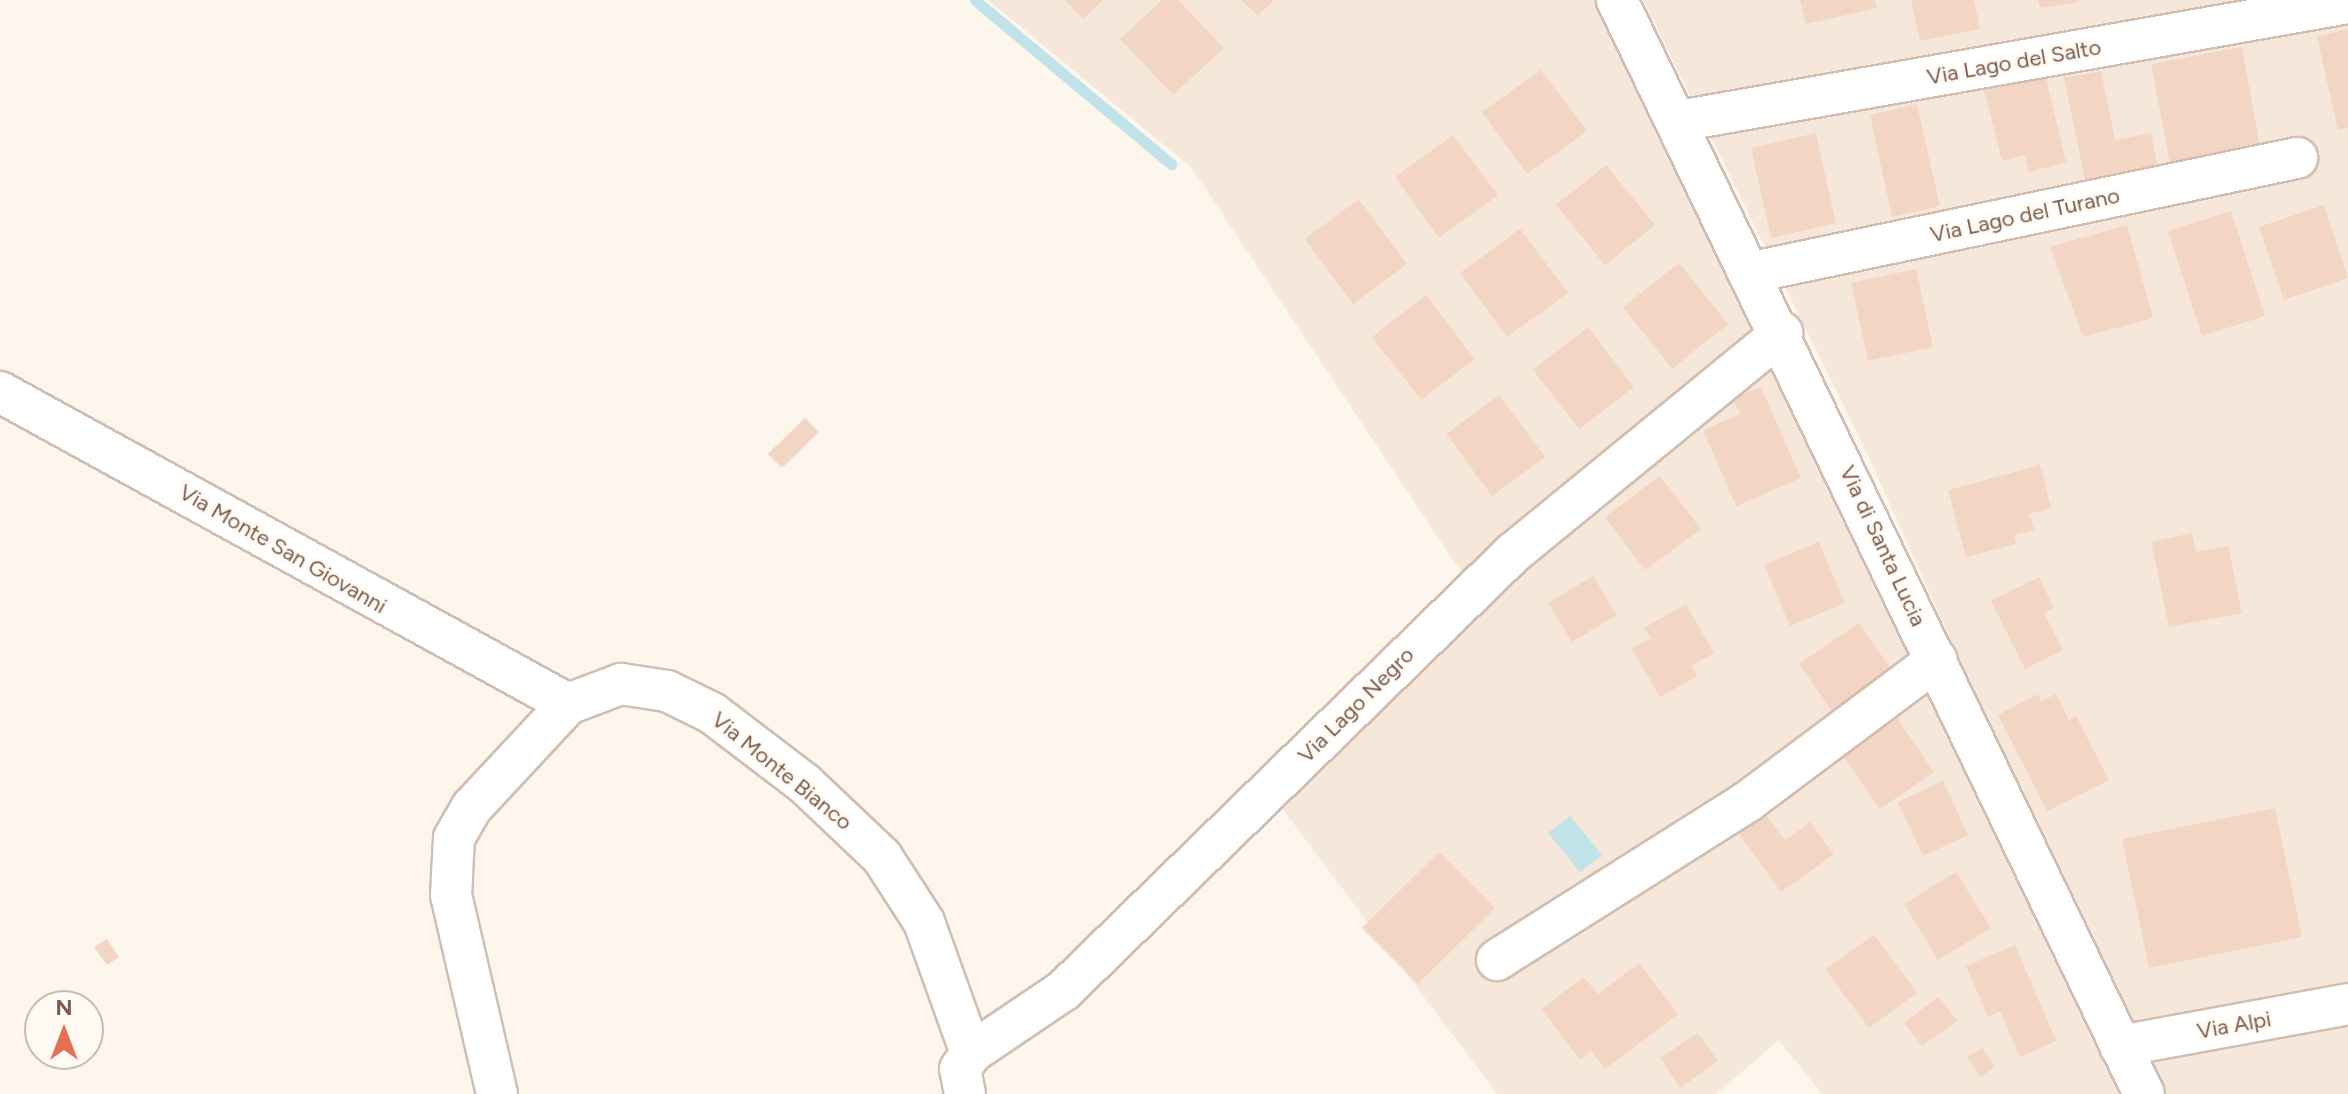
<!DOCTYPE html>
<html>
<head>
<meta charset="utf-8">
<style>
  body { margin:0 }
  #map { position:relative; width:2348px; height:1094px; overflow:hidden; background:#fdf6ec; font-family:Figtree,sans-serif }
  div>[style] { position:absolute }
  .residential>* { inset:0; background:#f5e8da }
  .water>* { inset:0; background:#bfe3e8 }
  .stream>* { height:11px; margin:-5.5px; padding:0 5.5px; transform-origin:5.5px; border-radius:5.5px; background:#bfe3e8 }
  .building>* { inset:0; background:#f3d5c3 }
  .roads { filter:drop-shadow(2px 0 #d1beb0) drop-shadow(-2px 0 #d1beb0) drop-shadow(0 2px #d1beb0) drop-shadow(0 -2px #d1beb0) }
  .minor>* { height:40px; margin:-20px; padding:0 20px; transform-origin:20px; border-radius:20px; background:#fff }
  span { translate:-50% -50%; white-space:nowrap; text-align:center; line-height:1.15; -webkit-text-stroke:6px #fffaf3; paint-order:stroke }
  .street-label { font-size:22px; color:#7a5c4d }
  .north { position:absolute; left:24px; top:990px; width:80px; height:80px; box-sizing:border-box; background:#fffaf3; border:2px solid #cabbb1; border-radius:50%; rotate:0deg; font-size:22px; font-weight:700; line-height:32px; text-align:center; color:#7a5c4d }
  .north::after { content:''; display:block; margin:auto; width:28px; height:36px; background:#e76f51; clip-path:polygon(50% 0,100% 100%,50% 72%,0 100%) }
</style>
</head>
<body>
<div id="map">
  <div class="residential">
    <i style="clip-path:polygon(988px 0,1601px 0,2120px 1094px,1822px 1094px,1779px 1040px,1716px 1094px,1497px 1094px,1269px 791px,1473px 590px,1192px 168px)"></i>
    <i style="clip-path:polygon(1643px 0,2348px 0,2348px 1094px,2166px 1094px,2052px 866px,1866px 451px)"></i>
  </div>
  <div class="water">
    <i style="clip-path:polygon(1570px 816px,1602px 855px,1580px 872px,1548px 833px)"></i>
  </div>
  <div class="stream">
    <i style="left:975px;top:0;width:256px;rotate:39.9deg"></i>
  </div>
  <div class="building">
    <i style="clip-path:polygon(1065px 0,1103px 0,1083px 19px)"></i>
    <i style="clip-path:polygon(1162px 0,1178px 0,1224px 48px,1173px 95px,1120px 39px)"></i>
    <i style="clip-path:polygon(1241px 0,1274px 0,1258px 16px)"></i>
    <i style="clip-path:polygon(1800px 0,1875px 0,1877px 8px,1806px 24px)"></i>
    <i style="clip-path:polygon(1911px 0,1974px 0,1980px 29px,1920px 41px)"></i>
    <i style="clip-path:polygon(2038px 0,2077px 0,2078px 2px,2040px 8px)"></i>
    <i style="clip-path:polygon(2348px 29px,2348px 128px,2338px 130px,2317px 36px)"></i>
    <i style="clip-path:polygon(2242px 47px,2260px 147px,2170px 164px,2151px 64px)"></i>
    <i style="clip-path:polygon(1541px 70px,1587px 131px,1527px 174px,1482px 112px)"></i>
    <i style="clip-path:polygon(2101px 71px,2115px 140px,2151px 133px,2159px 175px,2087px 189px,2064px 78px)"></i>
    <i style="clip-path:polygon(2045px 74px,2066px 162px,2029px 172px,2025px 155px,2002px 161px,1984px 89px)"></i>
    <i style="clip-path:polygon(1917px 104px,1940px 206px,1892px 217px,1870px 115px)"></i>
    <i style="clip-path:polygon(1816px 133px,1836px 223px,1771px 238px,1751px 148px)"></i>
    <i style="clip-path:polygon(1453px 135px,1498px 195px,1439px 238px,1395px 177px)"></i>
    <i style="clip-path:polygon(1606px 165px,1655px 225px,1605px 265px,1556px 205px)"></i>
    <i style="clip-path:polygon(1359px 199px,1407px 264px,1353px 304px,1305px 239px)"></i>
    <i style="clip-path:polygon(2324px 205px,2348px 278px,2284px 300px,2259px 227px)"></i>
    <i style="clip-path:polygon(2231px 211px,2265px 316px,2202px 336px,2168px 231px)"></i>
    <i style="clip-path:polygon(2127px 225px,2153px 318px,2083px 337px,2050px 247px)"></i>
    <i style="clip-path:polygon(1520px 229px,1568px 293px,1507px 337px,1460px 273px)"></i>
    <i style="clip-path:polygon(1679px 263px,1728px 324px,1672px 369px,1623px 307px)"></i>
    <i style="clip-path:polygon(1916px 269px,1933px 347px,1868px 361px,1851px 283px)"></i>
    <i style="clip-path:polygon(1426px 295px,1475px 359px,1421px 400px,1372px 337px)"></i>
    <i style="clip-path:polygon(1588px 327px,1634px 387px,1579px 429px,1533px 370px)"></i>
    <i style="clip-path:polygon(1761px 387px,1801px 478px,1736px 506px,1703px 430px,1740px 414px,1733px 398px)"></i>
    <i style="clip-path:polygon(1499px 395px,1545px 457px,1492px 496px,1446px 434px)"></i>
    <i style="clip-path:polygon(805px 418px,819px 432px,782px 468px,768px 454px)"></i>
    <i style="clip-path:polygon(2040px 465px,2051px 508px,2029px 514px,2034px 530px,2014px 535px,2016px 544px,1966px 557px,1948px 490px)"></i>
    <i style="clip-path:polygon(1660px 476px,1701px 529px,1645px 570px,1605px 517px)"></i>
    <i style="clip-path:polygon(2192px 533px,2196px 552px,2228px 546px,2242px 613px,2169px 627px,2151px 542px)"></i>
    <i style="clip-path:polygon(1819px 542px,1845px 603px,1790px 626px,1764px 565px)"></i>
    <i style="clip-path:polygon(1593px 576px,1617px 615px,1572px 642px,1548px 603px)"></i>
    <i style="clip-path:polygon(2039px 577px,2054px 608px,2044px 613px,2063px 650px,2025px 669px,1991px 601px)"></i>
    <i style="clip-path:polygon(1686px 604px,1714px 653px,1691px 666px,1697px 676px,1660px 697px,1632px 649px,1651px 638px,1644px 628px)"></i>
    <i style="clip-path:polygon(1859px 623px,1891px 669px,1832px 711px,1799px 664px)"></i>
    <i style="clip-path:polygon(2038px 694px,2041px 701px,2056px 694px,2069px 720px,2076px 716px,2109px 780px,2047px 811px,1998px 715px)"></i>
    <i style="clip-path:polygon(1897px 718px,1934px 772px,1880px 809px,1843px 756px)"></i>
    <i style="clip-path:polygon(1943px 781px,1968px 835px,1923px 856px,1898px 802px)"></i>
    <i style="clip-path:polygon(1759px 805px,1785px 841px,1810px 822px,1834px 854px,1781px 892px,1732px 824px)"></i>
    <i style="clip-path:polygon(2275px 808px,2302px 937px,2149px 968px,2122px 839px)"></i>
    <i style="clip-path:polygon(1439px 852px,1495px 908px,1418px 984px,1362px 928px)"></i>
    <i style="clip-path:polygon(1956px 872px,1991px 928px,1938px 960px,1904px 904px)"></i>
    <i style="clip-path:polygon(1874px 935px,1917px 993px,1869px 1028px,1825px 969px)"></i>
    <i style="clip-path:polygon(107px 939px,119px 957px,107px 965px,94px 947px)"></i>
    <i style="clip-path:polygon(2015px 945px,2056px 1041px,2020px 1057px,2000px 1011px,1988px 1017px,1966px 966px)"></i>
    <i style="clip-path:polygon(1639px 963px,1678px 1014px,1605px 1069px,1591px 1051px,1580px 1060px,1541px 1009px,1584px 977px,1598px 994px)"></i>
    <i style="clip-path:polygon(1939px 997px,1957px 1021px,1922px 1046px,1904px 1022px)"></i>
    <i style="clip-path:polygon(1698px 1033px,1718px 1061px,1680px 1088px,1660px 1058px)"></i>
    <i style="clip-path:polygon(1982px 1048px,1995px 1067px,1980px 1077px,1967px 1057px)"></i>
  </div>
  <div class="roads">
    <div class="minor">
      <i style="left:1617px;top:0;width:1214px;rotate:64.28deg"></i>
      <i style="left:1679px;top:121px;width:679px;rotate:-10deg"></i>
      <i style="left:1753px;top:272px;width:556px;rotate:-11.84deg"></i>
      <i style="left:0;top:392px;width:648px;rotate:28.78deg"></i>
      <i style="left:1497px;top:960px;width:296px;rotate:-32.3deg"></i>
      <i style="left:1747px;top:802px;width:237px;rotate:-36.8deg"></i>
      <i style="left:2120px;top:1046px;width:232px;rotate:-10.4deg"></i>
      <i style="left:497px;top:1094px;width:204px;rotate:-103deg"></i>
      <i style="left:451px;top:895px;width:57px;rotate:-87deg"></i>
      <i style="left:454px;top:838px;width:36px;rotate:-60deg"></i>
      <i style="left:472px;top:807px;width:141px;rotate:-47deg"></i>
      <i style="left:568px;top:704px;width:57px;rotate:-20.7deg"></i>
      <i style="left:621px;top:684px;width:47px;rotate:8.7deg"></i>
      <i style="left:667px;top:691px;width:50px;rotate:26.1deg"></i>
      <i style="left:712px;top:713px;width:116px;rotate:37.3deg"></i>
      <i style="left:804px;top:783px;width:108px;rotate:43.5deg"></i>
      <i style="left:882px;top:857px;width:77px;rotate:57.1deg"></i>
      <i style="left:924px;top:922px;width:139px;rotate:70.3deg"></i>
      <i style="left:965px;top:1094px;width:25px;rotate:-101deg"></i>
      <i style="left:960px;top:1069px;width:19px;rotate:-55deg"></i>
      <i style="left:971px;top:1053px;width:112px;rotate:-34.1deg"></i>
      <i style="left:1064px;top:990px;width:627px;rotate:-44.22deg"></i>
      <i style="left:1513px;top:553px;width:348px;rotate:-39.3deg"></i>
    </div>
  </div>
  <div class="street-label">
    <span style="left:2014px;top:62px;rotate:-10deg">Via Lago del Salto</span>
    <span style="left:2025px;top:215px;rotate:-12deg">Via Lago del Turano</span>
    <span style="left:1883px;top:546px;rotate:65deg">Via di Santa Lucia</span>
    <span style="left:283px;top:549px;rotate:30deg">Via Monte San Giovanni</span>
    <span style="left:1356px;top:705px;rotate:-45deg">Via Lago Negro</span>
    <span style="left:782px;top:771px;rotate:39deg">Via Monte Bianco</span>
    <span style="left:2234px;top:1025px;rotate:-10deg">Via Alpi</span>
  </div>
  <div class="north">N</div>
</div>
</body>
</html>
